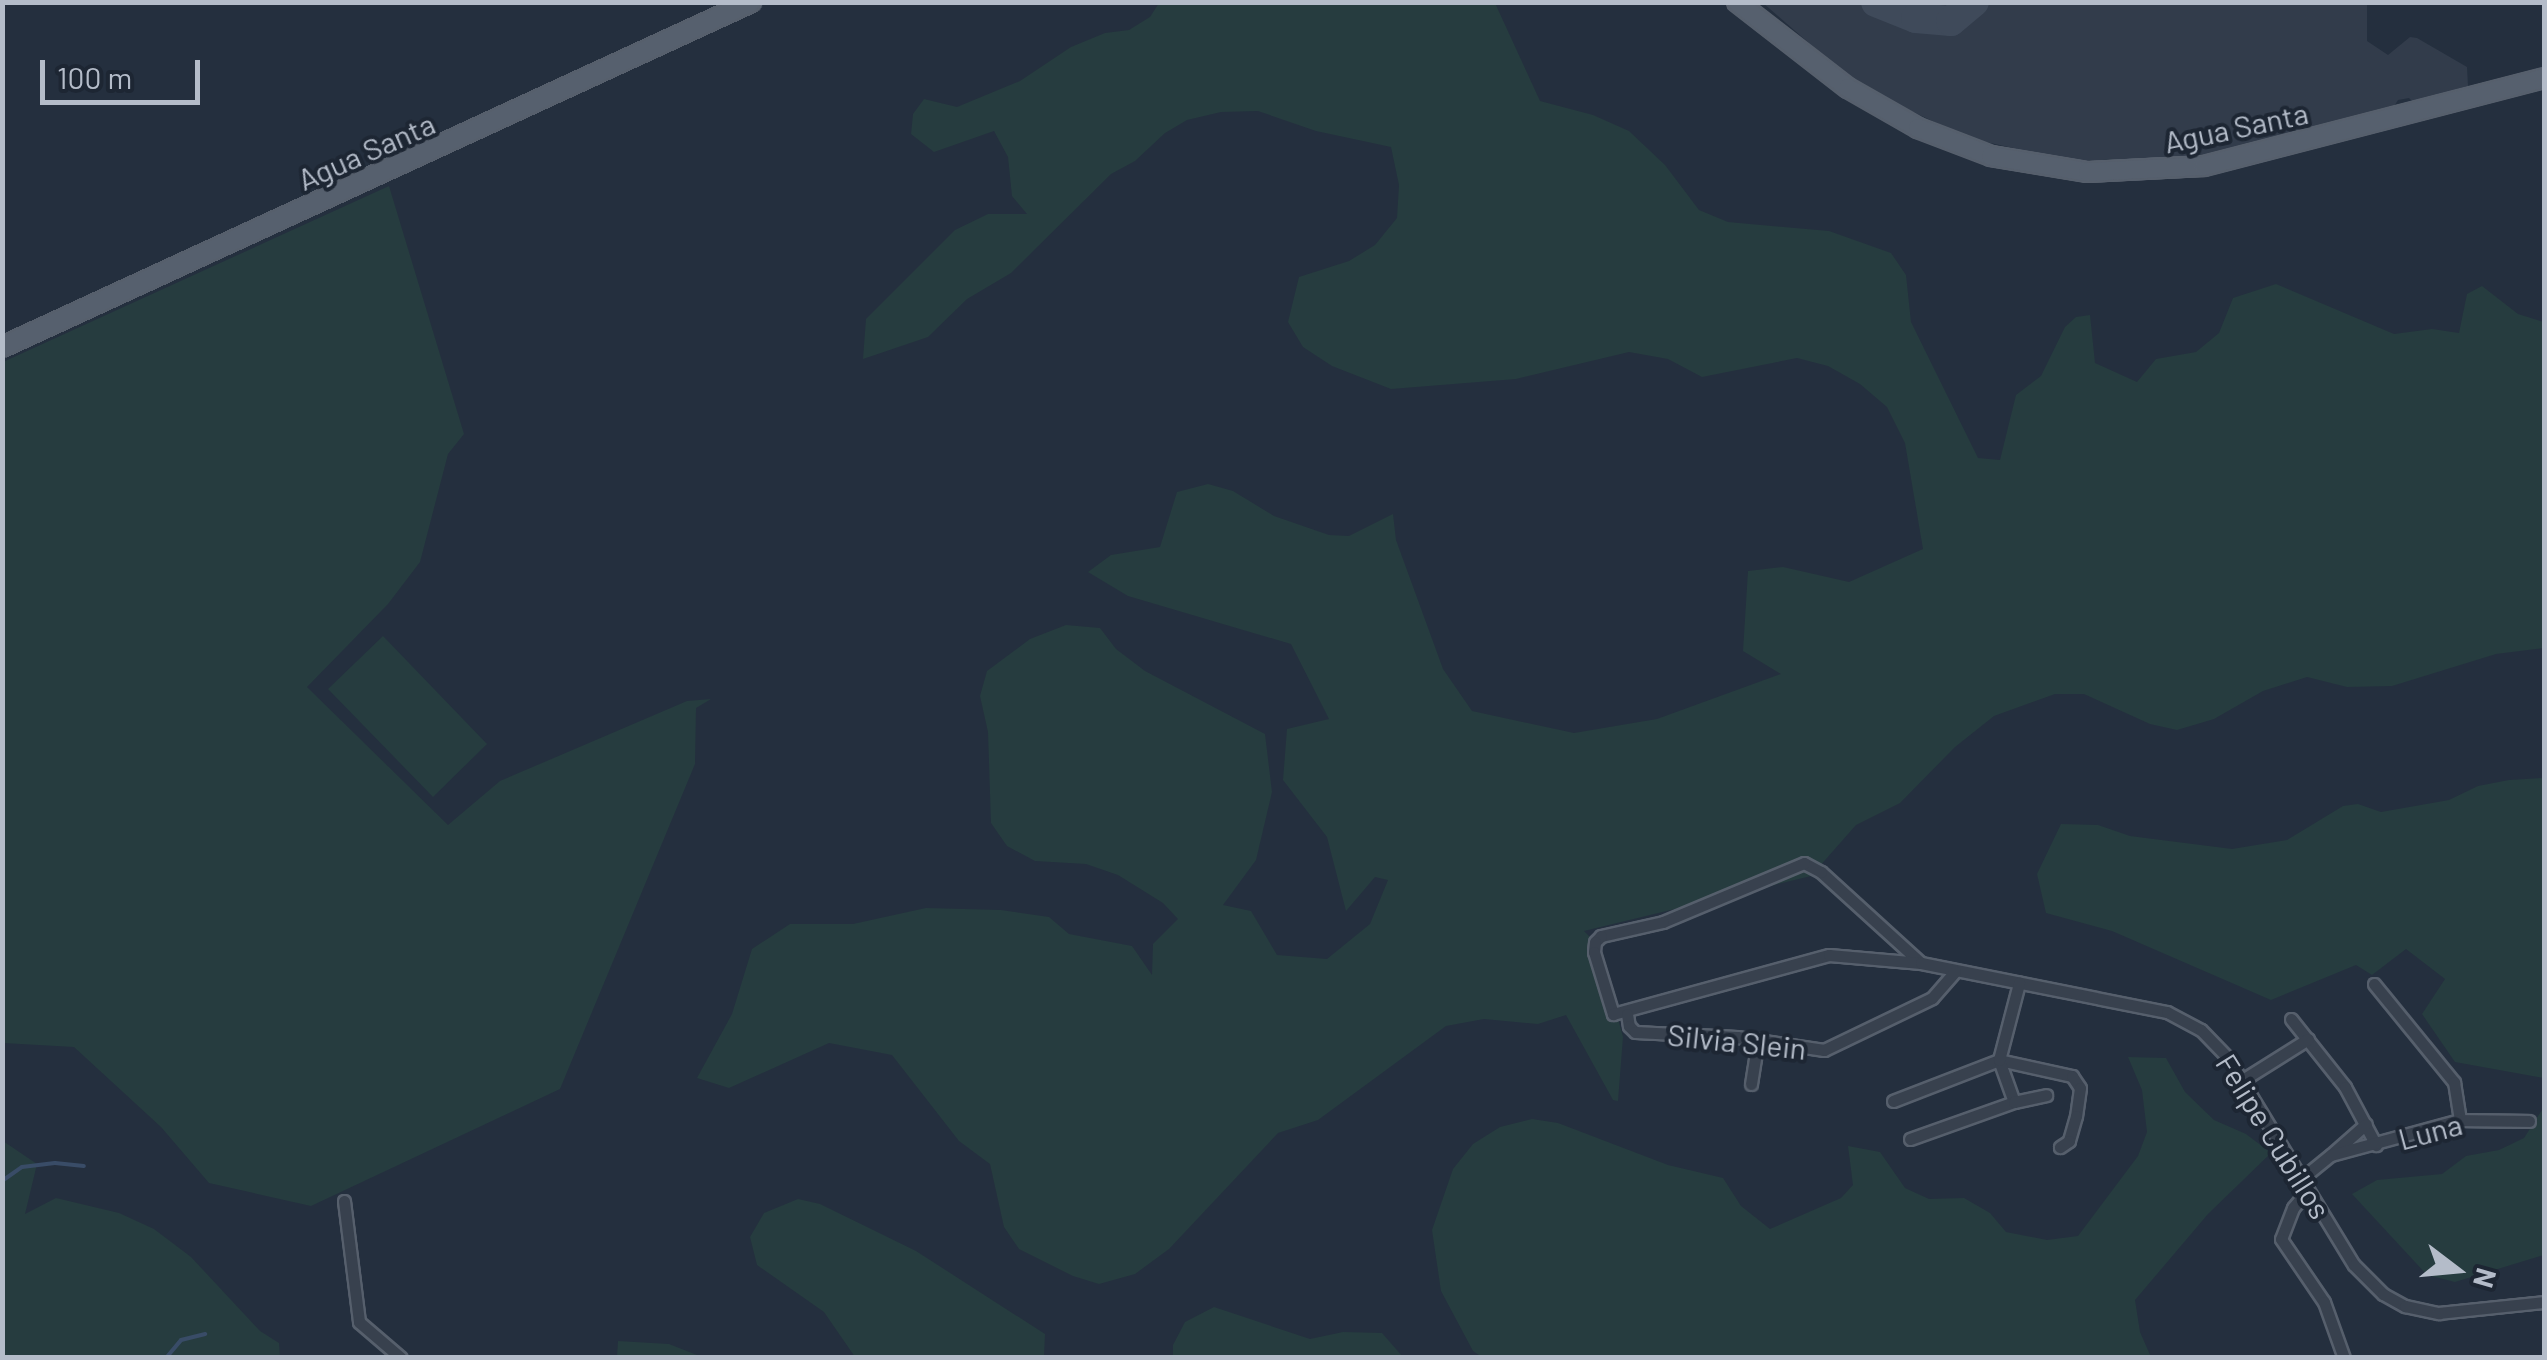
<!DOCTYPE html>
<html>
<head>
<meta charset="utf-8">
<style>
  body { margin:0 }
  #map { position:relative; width:2547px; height:1360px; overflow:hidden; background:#242f3e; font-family:Barlow,sans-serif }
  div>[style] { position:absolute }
  .airport>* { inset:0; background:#323c4b }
  .green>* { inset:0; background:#263c3f }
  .stream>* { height:4px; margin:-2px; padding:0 2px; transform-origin:2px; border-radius:2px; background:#394c67 }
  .taxiway>* { height:30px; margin:-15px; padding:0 15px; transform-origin:15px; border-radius:15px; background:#3f4a5a }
  .roads { filter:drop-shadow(2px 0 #565f6c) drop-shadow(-2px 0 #565f6c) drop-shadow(0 2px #565f6c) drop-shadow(0 -2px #565f6c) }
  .minor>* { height:11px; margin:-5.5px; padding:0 5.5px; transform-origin:5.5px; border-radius:5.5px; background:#38414e }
  .primary>* { height:18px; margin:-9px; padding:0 9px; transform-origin:9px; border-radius:9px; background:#56606e }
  span { translate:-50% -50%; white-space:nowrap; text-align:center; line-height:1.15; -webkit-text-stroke:8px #1d2633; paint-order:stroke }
  .street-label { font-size:30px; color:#b4bcc9 }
  .frame { position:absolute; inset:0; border:5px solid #b4bcc9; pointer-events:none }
  .north { position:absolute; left:2407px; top:1220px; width:100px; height:100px; -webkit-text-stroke:8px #1d2633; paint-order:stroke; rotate:106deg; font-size:28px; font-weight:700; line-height:40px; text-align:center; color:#b4bcc9 }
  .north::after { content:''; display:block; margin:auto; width:35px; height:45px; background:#b4bcc9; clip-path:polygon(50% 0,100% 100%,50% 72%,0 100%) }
  .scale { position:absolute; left:40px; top:60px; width:160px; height:45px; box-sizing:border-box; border:5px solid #b4bcc9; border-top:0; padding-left:12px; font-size:30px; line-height:35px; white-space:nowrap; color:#b4bcc9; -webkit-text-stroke:8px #1d2633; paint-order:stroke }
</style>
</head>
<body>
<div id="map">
  <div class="airport">
    <i style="clip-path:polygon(1763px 3px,2367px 3px,2367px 41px,2388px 55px,2410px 37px,2417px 38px,2467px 67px,2468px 86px,2413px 102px,2409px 98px,2398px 100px,2393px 108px,2197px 157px,2071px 161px,1968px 138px,1886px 99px,1850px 79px)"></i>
  </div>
  <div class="green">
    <i style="clip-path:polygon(1159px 3px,1495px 3px,1540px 101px,1593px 115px,1629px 131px,1665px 165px,1699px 210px,1728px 222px,1829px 231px,1891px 253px,1906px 275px,1911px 322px,1978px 458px,2000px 460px,2016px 395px,2041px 376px,2065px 327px,2076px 317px,2090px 315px,2095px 363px,2137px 382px,2156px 359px,2196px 352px,2219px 333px,2233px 298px,2276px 284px,2394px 334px,2432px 329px,2459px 333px,2467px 294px,2482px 286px,2518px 314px,2544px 322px,2544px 648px,2496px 654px,2392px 686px,2347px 687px,2307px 677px,2263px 691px,2214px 719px,2177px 730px,2150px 724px,2084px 694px,2055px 694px,1994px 716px,1955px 747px,1900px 803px,1856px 825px,1811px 876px,1584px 931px,1598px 945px,1623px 1037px,1618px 1101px,1613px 1100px,1566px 1015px,1538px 1024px,1484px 1019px,1446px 1026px,1318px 1120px,1278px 1133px,1169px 1249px,1135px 1274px,1099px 1284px,1073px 1276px,1019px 1249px,1004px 1227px,990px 1164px,959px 1141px,892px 1055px,829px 1043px,729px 1088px,697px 1078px,732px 1014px,752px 949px,790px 924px,853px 924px,926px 908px,1001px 910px,1049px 917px,1069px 934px,1132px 946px,1152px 975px,1153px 944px,1178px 919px,1163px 903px,1118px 875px,1086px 864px,1035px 861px,1007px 846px,991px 823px,988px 732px,980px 696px,987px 671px,1030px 639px,1066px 625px,1100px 628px,1116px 649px,1145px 671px,1265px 734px,1272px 792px,1256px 860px,1223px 905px,1251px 911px,1277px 955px,1327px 959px,1370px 924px,1388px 880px,1375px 877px,1346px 911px,1327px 837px,1283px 780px,1287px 729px,1329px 719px,1291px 644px,1128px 596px,1088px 572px,1111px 555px,1160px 547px,1177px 492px,1208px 484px,1233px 491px,1274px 516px,1329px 535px,1349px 536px,1393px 514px,1396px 540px,1443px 669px,1472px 711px,1574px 733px,1657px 719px,1781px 674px,1743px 651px,1748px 571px,1783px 567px,1849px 582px,1923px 549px,1905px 443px,1887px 407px,1860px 384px,1828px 366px,1797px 358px,1702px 377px,1668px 359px,1629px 352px,1516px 379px,1391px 389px,1332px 366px,1303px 347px,1288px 322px,1299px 277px,1349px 261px,1375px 245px,1397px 218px,1399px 185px,1391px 147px,1316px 131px,1258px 111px,1221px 112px,1187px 120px,1165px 133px,1135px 161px,1111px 174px,1011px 273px,967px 299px,928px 337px,863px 359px,866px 319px,955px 230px,988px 214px,1027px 214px,1012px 196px,1008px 157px,994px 131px,934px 152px,911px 134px,913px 114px,924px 99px,957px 107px,1020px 81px,1071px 47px,1105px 33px,1129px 30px,1150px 17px)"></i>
    <i style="clip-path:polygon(389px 186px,464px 434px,448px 454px,420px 562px,388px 604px,307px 687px,448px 825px,500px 781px,687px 701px,711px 699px,696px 708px,695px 764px,560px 1089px,311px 1206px,209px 1183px,161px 1127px,74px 1047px,3px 1043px,3px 362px)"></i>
    <i style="clip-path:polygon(383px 636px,487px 744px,433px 797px,328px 689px)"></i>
    <i style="clip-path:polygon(2544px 778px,2544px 1078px,2455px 1062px,2422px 1014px,2445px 979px,2406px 949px,2372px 975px,2356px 965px,2271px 1000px,2112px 931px,2046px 913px,2037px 874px,2061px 824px,2098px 825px,2130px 836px,2232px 849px,2287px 840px,2343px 806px,2358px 804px,2381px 812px,2449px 800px,2478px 786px,2509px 780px)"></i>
    <i style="clip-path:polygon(2128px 1057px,2166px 1058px,2185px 1092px,2214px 1120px,2246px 1134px,2271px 1153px,2208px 1214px,2135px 1300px,2140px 1332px,2151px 1357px,1482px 1357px,1473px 1351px,1441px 1291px,1432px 1230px,1453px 1169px,1473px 1144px,1500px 1127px,1532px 1119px,1558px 1123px,1668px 1165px,1723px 1178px,1741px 1206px,1770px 1229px,1841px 1198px,1853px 1185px,1848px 1146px,1880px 1152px,1905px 1188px,1929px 1199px,1964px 1198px,1990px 1213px,2006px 1232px,2047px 1240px,2078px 1236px,2138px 1156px,2147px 1132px,2142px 1090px)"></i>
    <i style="clip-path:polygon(2544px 1107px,2544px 1255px,2455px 1282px,2427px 1275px,2352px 1194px,2377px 1180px,2442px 1174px,2466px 1156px,2499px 1150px,2524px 1138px)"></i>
    <i style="clip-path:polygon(3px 1141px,37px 1164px,25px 1214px,56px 1198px,119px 1213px,154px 1229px,191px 1257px,260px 1331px,279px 1343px,280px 1357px,3px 1357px)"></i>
    <i style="clip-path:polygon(798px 1199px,820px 1204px,916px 1251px,1045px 1334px,1044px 1357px,855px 1357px,824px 1312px,757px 1265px,750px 1237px,764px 1213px)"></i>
    <i style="clip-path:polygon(1214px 1307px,1310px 1339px,1343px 1332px,1382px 1333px,1403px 1357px,1173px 1357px,1173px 1345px,1185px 1322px)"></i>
    <i style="clip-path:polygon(618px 1341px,669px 1344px,702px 1357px,617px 1357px)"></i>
  </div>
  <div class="stream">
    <i style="left:2px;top:1181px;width:24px;rotate:-35deg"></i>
    <i style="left:22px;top:1167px;width:33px;rotate:-7deg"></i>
    <i style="left:55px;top:1163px;width:29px;rotate:6deg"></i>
    <i style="left:166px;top:1358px;width:23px;rotate:-50deg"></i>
    <i style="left:181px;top:1340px;width:25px;rotate:-14deg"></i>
  </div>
  <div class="taxiway">
    <i style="left:1876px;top:2px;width:43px;rotate:21.8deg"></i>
    <i style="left:1916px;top:18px;width:35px;rotate:5deg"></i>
    <i style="left:1951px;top:21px;width:30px;rotate:-40deg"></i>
  </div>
  <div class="roads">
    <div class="minor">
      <i style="left:1921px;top:963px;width:135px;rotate:-137.7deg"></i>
      <i style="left:1821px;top:872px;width:19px;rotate:-152deg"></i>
      <i style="left:1804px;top:863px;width:153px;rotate:157.3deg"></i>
      <i style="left:1663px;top:922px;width:64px;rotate:167.3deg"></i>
      <i style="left:1601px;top:936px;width:8px;rotate:135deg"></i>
      <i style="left:1595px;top:942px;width:10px;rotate:96deg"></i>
      <i style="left:1594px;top:952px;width:65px;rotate:73deg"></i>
      <i style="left:1613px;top:1014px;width:224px;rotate:-15.3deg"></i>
      <i style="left:1829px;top:955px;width:92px;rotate:5deg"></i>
      <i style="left:1921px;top:963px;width:251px;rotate:11.3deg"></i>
      <i style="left:2167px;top:1012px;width:38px;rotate:28deg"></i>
      <i style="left:2201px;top:1030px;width:39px;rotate:46deg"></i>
      <i style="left:2228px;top:1058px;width:242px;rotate:58.7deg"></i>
      <i style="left:2354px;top:1265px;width:41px;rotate:45deg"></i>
      <i style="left:2383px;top:1294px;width:25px;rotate:29deg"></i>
      <i style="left:2405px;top:1306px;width:35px;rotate:12deg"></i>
      <i style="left:2439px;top:1313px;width:106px;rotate:-6deg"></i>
      <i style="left:2374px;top:984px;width:127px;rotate:50.8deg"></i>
      <i style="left:2454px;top:1082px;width:38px;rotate:81deg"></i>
      <i style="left:1627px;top:1014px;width:12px;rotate:81deg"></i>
      <i style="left:1629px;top:1026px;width:8px;rotate:45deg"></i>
      <i style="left:1635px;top:1032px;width:102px;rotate:2.8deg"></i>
      <i style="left:1737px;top:1037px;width:88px;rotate:8.5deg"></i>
      <i style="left:1824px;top:1050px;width:120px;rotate:-25.7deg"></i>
      <i style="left:1932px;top:998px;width:35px;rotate:-49deg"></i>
      <i style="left:2291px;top:1019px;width:87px;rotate:51.5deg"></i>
      <i style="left:2345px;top:1087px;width:66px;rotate:61.9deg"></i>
      <i style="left:2241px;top:1081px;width:79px;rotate:-32.1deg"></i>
      <i style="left:1751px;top:1084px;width:45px;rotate:-81deg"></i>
      <i style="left:1893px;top:1101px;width:114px;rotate:-21.1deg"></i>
      <i style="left:1999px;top:1060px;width:75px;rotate:12.4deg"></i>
      <i style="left:2072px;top:1076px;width:14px;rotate:56deg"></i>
      <i style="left:2080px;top:1088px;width:28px;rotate:98deg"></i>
      <i style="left:2076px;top:1116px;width:26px;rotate:106deg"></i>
      <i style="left:2069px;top:1141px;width:11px;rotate:146deg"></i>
      <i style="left:2014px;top:1102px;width:45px;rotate:-109.7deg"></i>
      <i style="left:1999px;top:1060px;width:80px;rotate:-75.4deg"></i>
      <i style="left:1910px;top:1139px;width:110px;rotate:-19.6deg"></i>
      <i style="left:2014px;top:1102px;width:33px;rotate:-12deg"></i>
      <i style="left:2332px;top:1154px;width:45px;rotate:-41.4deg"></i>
      <i style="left:2301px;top:1179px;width:38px;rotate:-39deg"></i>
      <i style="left:2331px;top:1155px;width:134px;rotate:-15.2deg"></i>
      <i style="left:2460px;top:1120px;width:69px;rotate:0.8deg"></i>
      <i style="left:2308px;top:1190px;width:23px;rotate:130deg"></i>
      <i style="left:2293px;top:1208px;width:33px;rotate:111deg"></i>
      <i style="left:2281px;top:1239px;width:76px;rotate:55.7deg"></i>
      <i style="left:2324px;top:1302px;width:59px;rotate:70.3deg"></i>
      <i style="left:344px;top:1201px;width:122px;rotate:82.9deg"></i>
      <i style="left:359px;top:1322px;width:55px;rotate:40.6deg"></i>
    </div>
    <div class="primary">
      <i style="left:1737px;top:2px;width:140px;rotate:37.8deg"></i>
      <i style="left:1848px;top:88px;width:81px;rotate:29.7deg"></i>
      <i style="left:1918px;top:128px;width:78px;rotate:21deg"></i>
      <i style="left:1991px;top:156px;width:98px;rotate:9.4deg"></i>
      <i style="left:2088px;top:172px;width:116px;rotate:-3deg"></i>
      <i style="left:2204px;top:166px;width:351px;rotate:-14.5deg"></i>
      <i style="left:2px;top:347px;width:825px;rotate:-24.73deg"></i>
    </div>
  </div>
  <div class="street-label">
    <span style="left:2236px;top:127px;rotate:-12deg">Agua Santa</span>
    <span style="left:366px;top:151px;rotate:-24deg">Agua Santa</span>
    <span style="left:1737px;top:1041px;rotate:6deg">Silvia Slein</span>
    <span style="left:2430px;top:1131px;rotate:-15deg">Luna</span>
    <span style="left:2274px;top:1136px;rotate:58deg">Felipe Cubillos</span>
  </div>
  <div class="frame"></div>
  <div class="north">N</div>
  <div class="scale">100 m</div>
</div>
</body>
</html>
